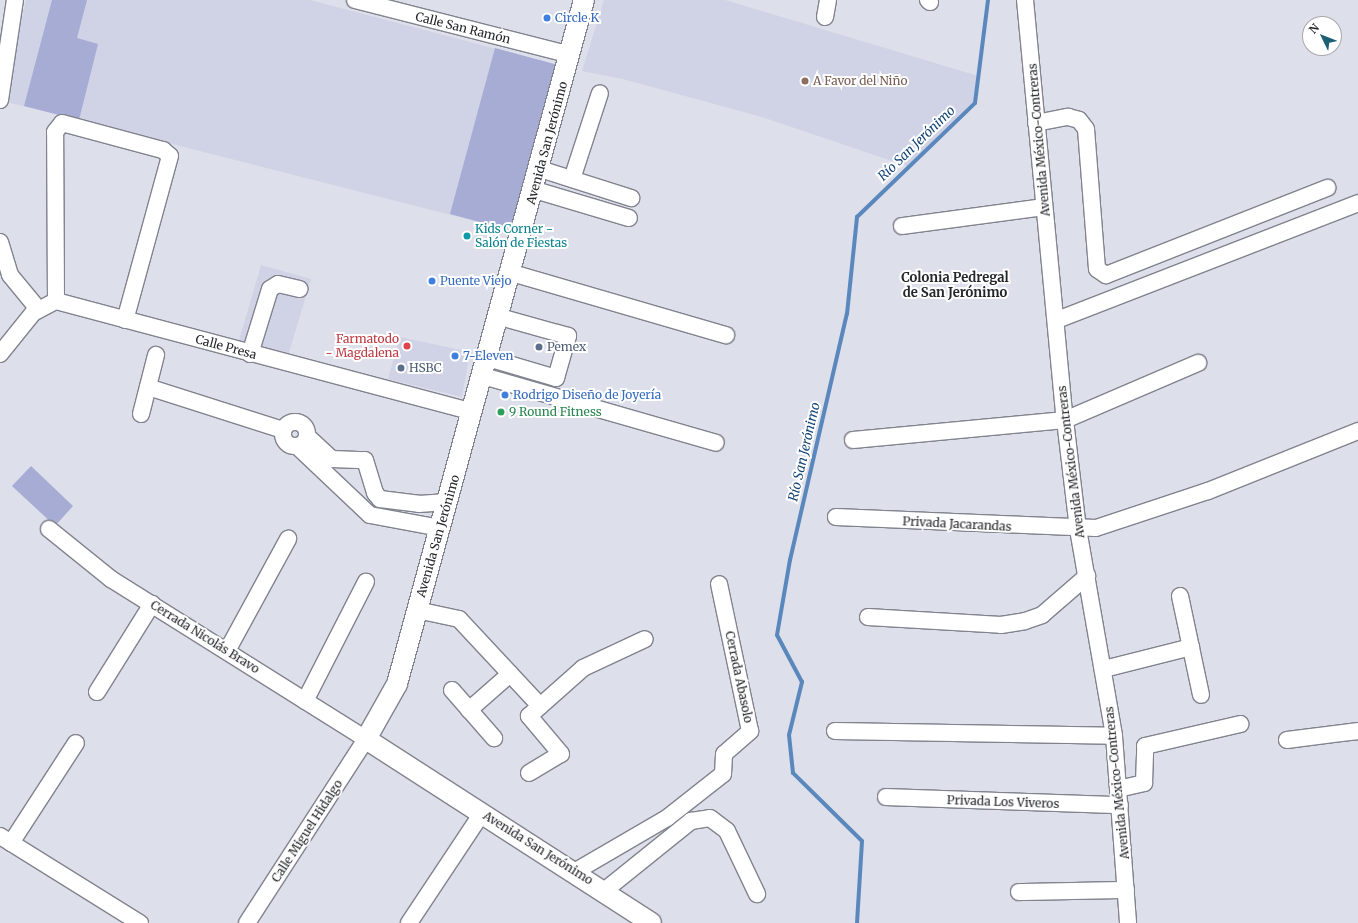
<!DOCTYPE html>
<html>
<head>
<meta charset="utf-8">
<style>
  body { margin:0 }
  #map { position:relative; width:1358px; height:923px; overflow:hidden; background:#dddfeb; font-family:Merriweather,serif }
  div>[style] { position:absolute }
  .built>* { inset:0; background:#d0d2e5 }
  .green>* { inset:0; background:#a7acd4 }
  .stream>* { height:4px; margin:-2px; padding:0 2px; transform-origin:2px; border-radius:2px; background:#5a88bc }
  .roads { filter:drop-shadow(1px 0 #81838e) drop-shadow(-1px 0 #81838e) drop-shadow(0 1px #81838e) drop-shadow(0 -1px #81838e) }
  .minor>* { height:16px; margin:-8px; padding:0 8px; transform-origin:8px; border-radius:8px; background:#fff }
  .minor>.ring { margin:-8px; padding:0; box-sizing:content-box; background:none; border:16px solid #fff; border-radius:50% }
  .major>* { height:20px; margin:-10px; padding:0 10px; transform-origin:10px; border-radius:10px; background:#fff }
  .dots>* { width:11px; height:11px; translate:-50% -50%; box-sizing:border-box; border:2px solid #fff; border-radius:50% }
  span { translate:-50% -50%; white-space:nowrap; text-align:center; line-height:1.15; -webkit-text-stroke:4px #fff; paint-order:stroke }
  .shop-label { font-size:12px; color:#366cbe }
  .left { translate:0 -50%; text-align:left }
  .street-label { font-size:12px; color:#25262a }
  .education-label { font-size:12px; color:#785e54 }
  .culture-label { font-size:12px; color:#0d838f }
  .health-label { font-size:12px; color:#be3a42 }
  .right { translate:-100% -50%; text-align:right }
  .service-label { font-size:12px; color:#4e5e75 }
  .leisure-label { font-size:12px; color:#27864d }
  .water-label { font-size:13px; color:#134476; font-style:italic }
  .neighbourhood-label { font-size:13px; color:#25262a; font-weight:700 }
  .north { position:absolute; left:1302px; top:16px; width:40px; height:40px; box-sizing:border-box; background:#fff; border:1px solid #a8a8aa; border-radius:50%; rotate:313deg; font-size:11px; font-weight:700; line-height:16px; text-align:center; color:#25262a }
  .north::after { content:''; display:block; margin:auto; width:14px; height:18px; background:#1d6073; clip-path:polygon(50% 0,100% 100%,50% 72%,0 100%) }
</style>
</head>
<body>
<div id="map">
  <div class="built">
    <i style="clip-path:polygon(26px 0,310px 0,558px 65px,514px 231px,3px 101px)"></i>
    <i style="clip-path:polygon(604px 0,725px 0,978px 76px,975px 103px,907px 166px,762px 117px,623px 79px,582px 71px)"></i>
    <i style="clip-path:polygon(261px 265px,311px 279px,287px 359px,238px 344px)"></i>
    <i style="clip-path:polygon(400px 337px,470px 352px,462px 397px,388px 379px)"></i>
  </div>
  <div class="green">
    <i style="clip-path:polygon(52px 0,87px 0,77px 38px,98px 44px,79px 120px,24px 106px)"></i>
    <i style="clip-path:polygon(495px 48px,558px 65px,514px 231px,450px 214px)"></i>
    <i style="clip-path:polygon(31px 466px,73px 506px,55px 526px,12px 486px)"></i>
  </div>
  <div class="stream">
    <i style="left:857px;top:923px;width:82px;rotate:-86.5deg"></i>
    <i style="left:862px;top:841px;width:97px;rotate:-135.4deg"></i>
    <i style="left:793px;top:773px;width:38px;rotate:-96deg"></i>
    <i style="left:789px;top:735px;width:55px;rotate:-76.2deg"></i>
    <i style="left:802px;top:682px;width:53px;rotate:-118deg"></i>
    <i style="left:777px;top:635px;width:76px;rotate:-80.2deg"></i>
    <i style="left:790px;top:560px;width:253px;rotate:-77deg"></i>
    <i style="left:847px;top:314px;width:98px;rotate:-84.1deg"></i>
    <i style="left:857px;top:217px;width:164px;rotate:-44deg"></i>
    <i style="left:975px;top:103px;width:104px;rotate:-82.8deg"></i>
  </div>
  <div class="roads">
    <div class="minor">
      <i style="left:355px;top:0;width:222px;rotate:14.3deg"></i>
      <i style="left:928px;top:0;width:3px;rotate:45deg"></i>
      <i style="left:1025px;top:0;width:422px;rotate:84.6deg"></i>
      <i style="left:1065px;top:420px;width:110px;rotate:83.2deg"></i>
      <i style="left:1078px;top:529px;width:210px;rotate:80.1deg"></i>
      <i style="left:1114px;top:736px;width:188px;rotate:85.7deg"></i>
      <i style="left:825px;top:17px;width:17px;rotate:-80deg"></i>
      <i style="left:0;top:100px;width:101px;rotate:-81.5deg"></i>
      <i style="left:1036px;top:123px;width:33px;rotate:-11deg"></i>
      <i style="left:1068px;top:117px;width:11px;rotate:15deg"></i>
      <i style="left:1079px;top:120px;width:11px;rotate:52deg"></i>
      <i style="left:1086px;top:129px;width:140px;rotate:85.5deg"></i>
      <i style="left:1097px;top:269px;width:11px;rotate:34deg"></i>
      <i style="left:1106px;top:275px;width:238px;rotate:-21.5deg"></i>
      <i style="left:540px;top:169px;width:96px;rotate:17.7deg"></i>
      <i style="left:572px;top:179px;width:90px;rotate:-72deg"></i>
      <i style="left:535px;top:190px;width:98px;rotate:16.6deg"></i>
      <i style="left:902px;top:226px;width:143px;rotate:-7.6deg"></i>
      <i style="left:0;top:242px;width:34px;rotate:73deg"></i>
      <i style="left:10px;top:275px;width:44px;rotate:50.5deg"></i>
      <i style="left:512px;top:273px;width:223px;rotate:16.2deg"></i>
      <i style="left:56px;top:301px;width:169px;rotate:-90.3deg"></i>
      <i style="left:55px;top:132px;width:11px;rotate:-52deg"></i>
      <i style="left:62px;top:123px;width:105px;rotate:15deg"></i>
      <i style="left:163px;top:150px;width:9px;rotate:41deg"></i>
      <i style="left:170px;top:156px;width:170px;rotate:105.3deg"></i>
      <i style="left:1057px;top:320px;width:323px;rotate:-21.2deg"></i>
      <i style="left:0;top:354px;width:53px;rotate:-51.2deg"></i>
      <i style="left:33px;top:313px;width:26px;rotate:-28deg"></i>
      <i style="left:56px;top:301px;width:431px;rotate:14.9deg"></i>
      <i style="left:250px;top:354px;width:68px;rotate:-72.9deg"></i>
      <i style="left:270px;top:289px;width:9px;rotate:-32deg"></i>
      <i style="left:278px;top:284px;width:22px;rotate:13deg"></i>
      <i style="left:488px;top:358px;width:71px;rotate:16.4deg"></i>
      <i style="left:556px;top:378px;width:44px;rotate:-74.1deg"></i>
      <i style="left:568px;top:336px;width:71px;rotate:-164.4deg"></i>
      <i style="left:483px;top:376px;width:242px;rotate:16deg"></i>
      <i style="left:148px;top:387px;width:142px;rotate:17.7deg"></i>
      <i style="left:141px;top:414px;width:61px;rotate:-75.7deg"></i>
      <i class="ring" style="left:283px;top:422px;width:8px;height:8px"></i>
      <i style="left:307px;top:436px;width:34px;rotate:43deg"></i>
      <i style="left:332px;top:459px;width:33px;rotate:2deg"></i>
      <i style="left:365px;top:460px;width:34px;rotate:73deg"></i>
      <i style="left:375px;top:493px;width:8px;rotate:50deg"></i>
      <i style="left:380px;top:499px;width:39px;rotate:7deg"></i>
      <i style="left:419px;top:504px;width:28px;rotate:-4deg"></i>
      <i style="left:853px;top:440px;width:213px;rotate:-5.4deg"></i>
      <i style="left:1065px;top:420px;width:145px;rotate:-23.2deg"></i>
      <i style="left:297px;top:446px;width:100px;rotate:43.4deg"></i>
      <i style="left:370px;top:515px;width:71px;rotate:10.5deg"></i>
      <i style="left:836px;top:517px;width:260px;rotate:2.4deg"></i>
      <i style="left:1096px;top:528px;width:118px;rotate:-18.3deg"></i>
      <i style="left:1208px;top:491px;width:162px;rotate:-21.8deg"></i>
      <i style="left:49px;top:529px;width:80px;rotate:38.9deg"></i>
      <i style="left:111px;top:579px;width:301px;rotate:32.1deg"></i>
      <i style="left:366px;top:739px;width:219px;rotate:122.9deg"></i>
      <i style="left:1180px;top:596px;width:101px;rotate:78deg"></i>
      <i style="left:417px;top:610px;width:43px;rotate:12.1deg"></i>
      <i style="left:459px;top:619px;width:119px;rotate:47deg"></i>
      <i style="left:868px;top:617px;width:133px;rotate:3.4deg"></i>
      <i style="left:1001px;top:625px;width:24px;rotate:-9deg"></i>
      <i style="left:1025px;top:621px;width:18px;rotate:-19deg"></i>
      <i style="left:1042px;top:615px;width:60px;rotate:-40.9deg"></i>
      <i style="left:227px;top:651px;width:128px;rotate:-61.4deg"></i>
      <i style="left:1104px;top:669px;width:90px;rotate:-14.2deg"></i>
      <i style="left:452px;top:690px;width:64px;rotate:48.8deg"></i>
      <i style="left:97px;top:692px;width:104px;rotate:-58deg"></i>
      <i style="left:305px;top:701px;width:134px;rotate:-62.9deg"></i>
      <i style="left:469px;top:710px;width:55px;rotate:-41.3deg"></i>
      <i style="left:835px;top:731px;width:279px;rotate:1deg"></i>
      <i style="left:1287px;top:740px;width:72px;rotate:-7.2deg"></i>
      <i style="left:529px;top:773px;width:37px;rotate:-31deg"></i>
      <i style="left:561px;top:754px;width:50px;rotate:-130.1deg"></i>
      <i style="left:529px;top:716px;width:72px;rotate:-41.6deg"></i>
      <i style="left:583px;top:668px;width:68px;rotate:-25.1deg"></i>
      <i style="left:1118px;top:789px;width:27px;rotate:-13deg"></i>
      <i style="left:1144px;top:783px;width:37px;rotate:-88deg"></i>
      <i style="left:1145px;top:746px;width:98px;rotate:-13deg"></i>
      <i style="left:886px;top:797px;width:234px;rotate:2deg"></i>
      <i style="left:0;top:836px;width:165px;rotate:31.9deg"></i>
      <i style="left:11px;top:843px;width:119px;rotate:-57deg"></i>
      <i style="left:576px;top:871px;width:105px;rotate:-30.2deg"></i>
      <i style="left:667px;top:818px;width:71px;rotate:-38.2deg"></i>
      <i style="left:723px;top:774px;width:20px;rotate:-87deg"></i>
      <i style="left:724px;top:754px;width:35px;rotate:-41deg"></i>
      <i style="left:750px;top:731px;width:150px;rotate:-101.9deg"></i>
      <i style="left:604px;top:891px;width:112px;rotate:-38.8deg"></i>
      <i style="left:691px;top:821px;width:19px;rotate:-9deg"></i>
      <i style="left:710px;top:818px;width:21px;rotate:37deg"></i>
      <i style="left:727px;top:831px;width:70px;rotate:64.5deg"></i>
      <i style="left:1019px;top:892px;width:107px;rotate:-1.1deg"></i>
      <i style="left:409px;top:923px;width:132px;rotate:-56.4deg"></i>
    </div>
    <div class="major">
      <i style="left:584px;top:0;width:709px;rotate:105.29deg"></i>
      <i style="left:397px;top:684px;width:63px;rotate:119.4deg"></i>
      <i style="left:366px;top:739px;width:339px;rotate:32.8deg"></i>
    </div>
  </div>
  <div class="dots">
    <i style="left:547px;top:18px;background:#3f7fe0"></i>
    <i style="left:805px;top:81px;background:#8d6e63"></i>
    <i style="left:467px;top:236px;background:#0f9aa8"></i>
    <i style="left:432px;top:281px;background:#3f7fe0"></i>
    <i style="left:407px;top:346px;background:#e0444e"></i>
    <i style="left:539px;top:347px;background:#5c6f8a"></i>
    <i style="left:455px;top:356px;background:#3f7fe0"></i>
    <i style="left:401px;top:368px;background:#5c6f8a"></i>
    <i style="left:505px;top:395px;background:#3f7fe0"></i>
    <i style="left:501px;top:412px;background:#2e9e5b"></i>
  </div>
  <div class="shop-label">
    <span class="left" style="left:555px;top:18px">Circle K</span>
    <span class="left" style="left:440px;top:281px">Puente Viejo</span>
    <span class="left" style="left:463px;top:356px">7-Eleven</span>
    <span class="left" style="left:513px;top:395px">Rodrigo Diseño de Joyería</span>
  </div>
  <div class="street-label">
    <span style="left:463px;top:28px;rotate:14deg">Calle San Ramón</span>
    <span style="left:1039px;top:140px;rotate:-95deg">Avenida México-Contreras</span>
    <span style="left:547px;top:143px;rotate:-75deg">Avenida San Jerónimo</span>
    <span style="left:226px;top:347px;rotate:15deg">Calle Presa</span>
    <span style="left:1071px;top:462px;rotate:-97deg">Avenida México-Contreras</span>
    <span style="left:957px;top:524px;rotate:3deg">Privada Jacarandas</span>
    <span style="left:438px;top:536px;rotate:-74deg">Avenida San Jerónimo</span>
    <span style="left:205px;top:637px;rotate:32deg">Cerrada Nicolás Bravo</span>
    <span style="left:739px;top:677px;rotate:78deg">Cerrada Abasolo</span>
    <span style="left:1117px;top:783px;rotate:-96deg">Avenida México-Contreras</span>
    <span style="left:1003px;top:802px;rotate:2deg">Privada Los Viveros</span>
    <span style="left:307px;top:831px;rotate:-57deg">Calle Miguel Hidalgo</span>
    <span style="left:538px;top:848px;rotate:32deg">Avenida San Jerónimo</span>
  </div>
  <div class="education-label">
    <span class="left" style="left:813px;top:81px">A Favor del Niño</span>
  </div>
  <div class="culture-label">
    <span class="left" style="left:475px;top:236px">Kids Corner -<br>Salón de Fiestas</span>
  </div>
  <div class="health-label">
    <span class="right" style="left:399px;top:346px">Farmatodo<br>- Magdalena</span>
  </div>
  <div class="service-label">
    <span class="left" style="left:547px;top:347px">Pemex</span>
    <span class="left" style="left:409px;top:368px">HSBC</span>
  </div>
  <div class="leisure-label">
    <span class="left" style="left:509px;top:412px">9 Round Fitness</span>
  </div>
  <div class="water-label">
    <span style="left:917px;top:144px;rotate:-44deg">Río San Jerónimo</span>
    <span style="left:805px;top:452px;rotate:-77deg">Río San Jerónimo</span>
  </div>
  <div class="neighbourhood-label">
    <span style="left:955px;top:286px">Colonia Pedregal<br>de San Jerónimo</span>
  </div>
  <div class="north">N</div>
</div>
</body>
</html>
